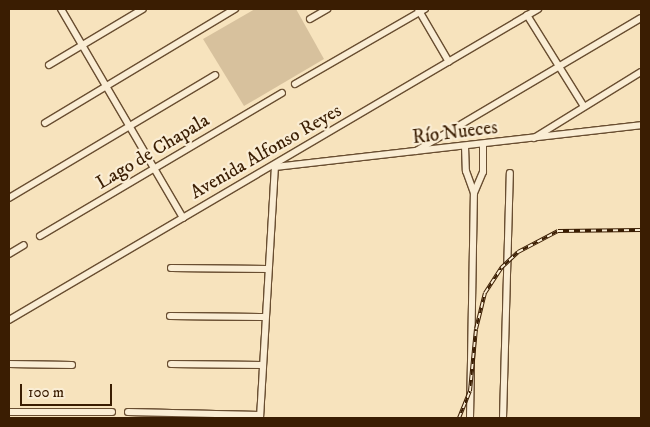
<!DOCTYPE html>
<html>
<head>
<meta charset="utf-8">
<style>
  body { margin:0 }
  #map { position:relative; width:650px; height:427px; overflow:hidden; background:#f7e3bd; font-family:"IM FELL DW Pica",serif }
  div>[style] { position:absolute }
  .green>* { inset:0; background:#d7c19d }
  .roads { filter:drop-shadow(1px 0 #694e31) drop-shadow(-1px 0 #694e31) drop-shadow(0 1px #694e31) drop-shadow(0 -1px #694e31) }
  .minor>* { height:6px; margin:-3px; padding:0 3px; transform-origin:3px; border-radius:3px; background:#faedd4 }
  .rail>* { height:4px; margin-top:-2px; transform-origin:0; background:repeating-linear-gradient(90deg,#faedd4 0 5.5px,#3a1d02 0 11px); box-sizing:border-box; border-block:1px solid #3a1d02 }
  span { translate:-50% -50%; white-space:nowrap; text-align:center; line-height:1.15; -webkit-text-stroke:4.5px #faedd4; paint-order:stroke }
  .street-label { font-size:19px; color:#3a1d02 }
  .frame { position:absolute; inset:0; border:10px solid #3a1d02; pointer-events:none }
  .scale { position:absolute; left:20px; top:384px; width:92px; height:22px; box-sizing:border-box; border:2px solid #3a1d02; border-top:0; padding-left:6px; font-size:15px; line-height:18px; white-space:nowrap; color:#3a1d02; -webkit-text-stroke:4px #faedd4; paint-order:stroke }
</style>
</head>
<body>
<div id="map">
  <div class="green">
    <i style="clip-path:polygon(255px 9px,296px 9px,324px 59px,244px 106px,203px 39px)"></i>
  </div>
  <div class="roads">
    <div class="minor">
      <i style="left:61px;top:9px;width:242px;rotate:59.7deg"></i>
      <i style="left:418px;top:9px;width:61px;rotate:59.7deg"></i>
      <i style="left:527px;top:15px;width:106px;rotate:58.1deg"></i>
      <i style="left:310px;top:19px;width:20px;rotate:-30deg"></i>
      <i style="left:49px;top:65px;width:109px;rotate:-30.8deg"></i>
      <i style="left:295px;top:84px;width:150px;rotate:-30deg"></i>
      <i style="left:45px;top:123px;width:222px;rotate:-31deg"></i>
      <i style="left:534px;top:138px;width:126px;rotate:-31.7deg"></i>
      <i style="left:465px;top:146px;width:25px;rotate:88deg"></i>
      <i style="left:466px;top:171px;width:23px;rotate:70deg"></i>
      <i style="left:416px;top:151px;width:261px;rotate:-30.6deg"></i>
      <i style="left:275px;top:167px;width:368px;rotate:-6.5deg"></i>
      <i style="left:9px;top:198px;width:240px;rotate:-30.8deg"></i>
      <i style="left:40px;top:236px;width:281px;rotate:-30.6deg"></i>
      <i style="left:9px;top:254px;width:17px;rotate:-31deg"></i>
      <i style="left:171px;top:268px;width:97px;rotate:0.6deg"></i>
      <i style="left:170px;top:316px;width:95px;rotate:0.6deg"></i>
      <i style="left:9px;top:320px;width:614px;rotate:-30.45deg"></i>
      <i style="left:9px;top:364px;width:63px;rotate:0.9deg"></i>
      <i style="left:171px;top:364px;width:91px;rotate:0.6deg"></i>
      <i style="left:9px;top:412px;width:103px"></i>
      <i style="left:128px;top:412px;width:132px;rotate:1.3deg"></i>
      <i style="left:260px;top:418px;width:251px;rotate:-86.6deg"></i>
      <i style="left:470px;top:418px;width:225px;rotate:-89deg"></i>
      <i style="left:474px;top:193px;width:23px;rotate:-67deg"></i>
      <i style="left:483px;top:172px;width:28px;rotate:-90deg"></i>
      <i style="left:503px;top:418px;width:245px;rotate:-88.4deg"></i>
    </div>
  </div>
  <div class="rail">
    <i style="left:459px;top:418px;width:29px;rotate:-68deg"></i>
    <i style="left:470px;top:391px;width:62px;rotate:-84.5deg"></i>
    <i style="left:476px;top:329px;width:37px;rotate:-76deg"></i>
    <i style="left:485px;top:293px;width:30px;rotate:-57deg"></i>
    <i style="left:501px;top:268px;width:23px;rotate:-43deg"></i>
    <i style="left:518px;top:252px;width:45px;rotate:-27.7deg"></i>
    <i style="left:558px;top:231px;width:83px;rotate:-0.7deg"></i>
  </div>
  <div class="street-label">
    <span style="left:455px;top:133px;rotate:-7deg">Río Nueces</span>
    <span style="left:153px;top:152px;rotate:-31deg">Lago de Chapala</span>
    <span style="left:266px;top:152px;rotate:-30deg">Avenida Alfonso Reyes</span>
  </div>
  <div class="frame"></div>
  <div class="scale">100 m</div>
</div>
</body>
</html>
